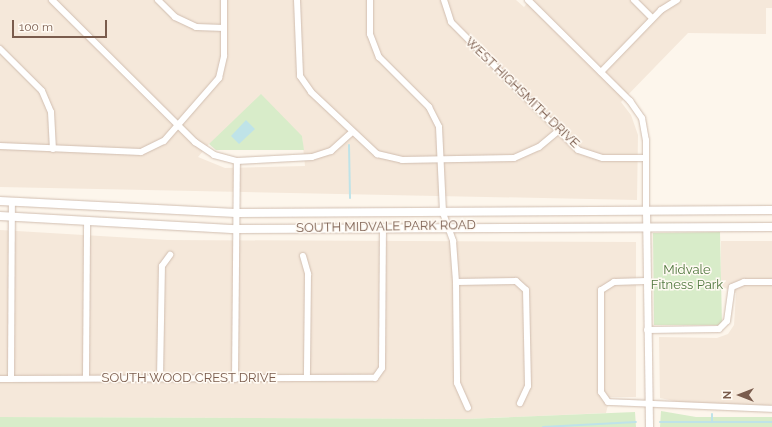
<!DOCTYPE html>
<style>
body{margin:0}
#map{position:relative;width:772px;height:427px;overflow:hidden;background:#fdf6ec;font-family:Raleway,sans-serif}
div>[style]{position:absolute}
.residential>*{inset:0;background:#f5e8da}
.green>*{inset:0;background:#d8ecc9}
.water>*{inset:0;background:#bfe3e8}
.stream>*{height:2px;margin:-1px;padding:0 1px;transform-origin:1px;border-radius:1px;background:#bfe3e8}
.roads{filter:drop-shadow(0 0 1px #d1beb0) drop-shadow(0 0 1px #d1beb0)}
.minor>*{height:6px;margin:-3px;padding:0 3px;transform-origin:3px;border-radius:3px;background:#fff}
.tertiary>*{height:7px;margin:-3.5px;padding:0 3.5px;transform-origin:3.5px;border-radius:3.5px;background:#fff}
.secondary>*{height:8px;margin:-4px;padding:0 4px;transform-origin:4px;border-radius:4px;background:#fff}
span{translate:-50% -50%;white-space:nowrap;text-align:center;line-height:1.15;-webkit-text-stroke:3px #fffaf3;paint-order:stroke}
.street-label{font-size:13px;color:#7a5c4d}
.park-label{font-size:13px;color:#537a41}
.north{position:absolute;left:720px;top:375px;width:40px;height:40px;-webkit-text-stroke:3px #fffaf3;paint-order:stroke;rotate:270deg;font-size:11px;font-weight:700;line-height:16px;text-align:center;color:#7a5c4d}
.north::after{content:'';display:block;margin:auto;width:14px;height:18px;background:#7a5c4d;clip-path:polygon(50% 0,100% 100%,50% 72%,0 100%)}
.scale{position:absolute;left:12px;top:20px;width:95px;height:18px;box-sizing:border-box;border:2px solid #7a5c4d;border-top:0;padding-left:5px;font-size:12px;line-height:14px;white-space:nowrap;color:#7a5c4d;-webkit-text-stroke:3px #fffaf3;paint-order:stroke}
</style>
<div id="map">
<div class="residential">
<i style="clip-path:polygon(evenodd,0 0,516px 0,524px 7px,530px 0,772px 0,772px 8px,766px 8px,766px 34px,688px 33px,621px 102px,631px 115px,638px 135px,637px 200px,0 187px,0 0,302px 136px,305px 166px,225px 168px,198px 157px,209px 144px,302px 136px)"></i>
<i style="clip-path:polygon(0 230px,167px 240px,636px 242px,636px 397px,610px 397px,606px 413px,466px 419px,0 417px)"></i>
<i style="clip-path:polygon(721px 241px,772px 241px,772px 405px,693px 405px,660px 398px,659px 337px,717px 338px,728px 334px,734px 325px,736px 293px,721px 286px)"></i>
</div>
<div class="green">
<i style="clip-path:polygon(261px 94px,302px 136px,304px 150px,216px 150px,209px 144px)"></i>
<i style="clip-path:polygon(720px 232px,722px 325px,654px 325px,653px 233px)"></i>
<i style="clip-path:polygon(661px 411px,696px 417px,772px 417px,772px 427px,660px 427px)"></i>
<i style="clip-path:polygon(635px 412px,636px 427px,0 427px,0 417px,466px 419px)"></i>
</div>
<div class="water">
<i style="clip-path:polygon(246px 120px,255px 129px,239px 144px,231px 136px)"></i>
</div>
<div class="stream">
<i style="left:349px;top:145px;width:53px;rotate:88.9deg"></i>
<i style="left:712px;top:414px;width:8px;rotate:90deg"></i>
<i style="left:660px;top:422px;width:112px"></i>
<i style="left:543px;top:427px;width:93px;rotate:-3.1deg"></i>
</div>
<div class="roads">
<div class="minor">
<i style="left:52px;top:0;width:202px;rotate:44.8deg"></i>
<i style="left:195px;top:142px;width:23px;rotate:34deg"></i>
<i style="left:214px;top:155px;width:24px;rotate:15deg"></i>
<i style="left:237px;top:161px;width:75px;rotate:-3.1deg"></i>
<i style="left:312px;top:157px;width:20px;rotate:-18deg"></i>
<i style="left:331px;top:151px;width:28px;rotate:-42deg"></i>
<i style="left:158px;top:0;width:24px;rotate:45deg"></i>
<i style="left:175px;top:17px;width:23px;rotate:25deg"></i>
<i style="left:196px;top:27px;width:28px;rotate:2deg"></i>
<i style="left:297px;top:0;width:76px;rotate:87.7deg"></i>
<i style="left:300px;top:76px;width:19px;rotate:55deg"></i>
<i style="left:311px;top:92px;width:91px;rotate:43.2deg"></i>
<i style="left:377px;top:154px;width:26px;rotate:13deg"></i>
<i style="left:402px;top:160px;width:112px;rotate:-1deg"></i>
<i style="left:514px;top:158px;width:27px;rotate:-24deg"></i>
<i style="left:539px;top:147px;width:25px;rotate:-40deg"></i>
<i style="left:370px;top:0;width:34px;rotate:90deg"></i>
<i style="left:370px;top:34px;width:25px;rotate:69deg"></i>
<i style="left:379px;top:57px;width:71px;rotate:45deg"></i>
<i style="left:429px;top:107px;width:22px;rotate:63deg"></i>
<i style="left:439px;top:127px;width:86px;rotate:87.3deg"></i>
<i style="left:443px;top:213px;width:30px;rotate:70deg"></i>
<i style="left:453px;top:241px;width:41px;rotate:85.8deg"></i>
<i style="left:456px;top:282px;width:101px;rotate:89.4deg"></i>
<i style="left:457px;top:383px;width:27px;rotate:66deg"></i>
<i style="left:444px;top:0;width:23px;rotate:72deg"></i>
<i style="left:451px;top:22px;width:180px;rotate:45.2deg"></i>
<i style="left:578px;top:150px;width:26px;rotate:18deg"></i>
<i style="left:603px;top:158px;width:43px"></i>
<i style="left:528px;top:0;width:144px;rotate:44.7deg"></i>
<i style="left:630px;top:101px;width:21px;rotate:55deg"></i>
<i style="left:642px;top:118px;width:22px;rotate:80deg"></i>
<i style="left:646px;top:140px;width:70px;rotate:90deg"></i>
<i style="left:634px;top:0;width:25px;rotate:45deg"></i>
<i style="left:0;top:49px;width:59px;rotate:45deg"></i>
<i style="left:42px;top:91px;width:23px;rotate:67deg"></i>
<i style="left:51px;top:112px;width:37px;rotate:87deg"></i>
<i style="left:601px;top:72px;width:86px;rotate:-45.9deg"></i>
<i style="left:661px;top:10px;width:19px;rotate:-32deg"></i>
<i style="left:0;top:146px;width:141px;rotate:2.4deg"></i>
<i style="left:141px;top:152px;width:25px;rotate:-26deg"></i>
<i style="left:164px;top:141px;width:84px;rotate:-48.9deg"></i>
<i style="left:219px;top:78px;width:23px;rotate:-77deg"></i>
<i style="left:224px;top:56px;width:56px;rotate:-90deg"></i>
<i style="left:303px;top:256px;width:19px;rotate:74deg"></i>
<i style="left:308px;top:274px;width:104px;rotate:90.6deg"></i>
<i style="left:646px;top:281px;width:32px;rotate:178deg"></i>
<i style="left:614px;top:282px;width:15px;rotate:148deg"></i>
<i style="left:601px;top:290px;width:102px;rotate:90deg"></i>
<i style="left:601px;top:392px;width:12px;rotate:55deg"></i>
<i style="left:608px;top:402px;width:164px;rotate:2.4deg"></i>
<i style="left:456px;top:282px;width:60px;rotate:-1deg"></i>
<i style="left:516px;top:281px;width:13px;rotate:42deg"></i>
<i style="left:526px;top:290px;width:96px;rotate:88.8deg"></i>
<i style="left:528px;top:386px;width:19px;rotate:115deg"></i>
<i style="left:647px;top:330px;width:72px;rotate:-0.8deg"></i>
<i style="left:719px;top:329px;width:11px;rotate:-45deg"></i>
<i style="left:727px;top:321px;width:34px;rotate:-82deg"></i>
<i style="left:732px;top:287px;width:13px;rotate:-23deg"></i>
<i style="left:744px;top:282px;width:28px"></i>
<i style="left:86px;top:377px;width:154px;rotate:-89.6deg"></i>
<i style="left:160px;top:378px;width:112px;rotate:-89deg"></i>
<i style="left:162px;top:266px;width:14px;rotate:-54deg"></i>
<i style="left:0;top:379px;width:375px;rotate:-0.2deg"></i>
<i style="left:375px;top:378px;width:12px;rotate:-55deg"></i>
<i style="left:382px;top:368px;width:141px;rotate:-89.6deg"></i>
<i style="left:11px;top:379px;width:177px;rotate:-89.7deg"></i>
<i style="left:235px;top:379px;width:218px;rotate:-89.5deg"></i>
</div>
<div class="tertiary">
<i style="left:646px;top:210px;width:217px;rotate:89.2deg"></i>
</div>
<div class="secondary">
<i style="left:0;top:201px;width:236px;rotate:2.9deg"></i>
<i style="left:236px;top:213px;width:536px;rotate:-0.32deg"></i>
<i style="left:0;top:216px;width:236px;rotate:3.2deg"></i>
<i style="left:236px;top:229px;width:536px;rotate:-0.21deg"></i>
</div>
</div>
<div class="street-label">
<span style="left:522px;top:93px;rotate:44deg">WEST HIGHSMITH DRIVE</span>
<span style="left:386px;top:227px;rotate:-1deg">SOUTH MIDVALE PARK ROAD</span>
<span style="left:189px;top:378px">SOUTH WOOD CREST DRIVE</span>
</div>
<div class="park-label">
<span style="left:687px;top:278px">Midvale<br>Fitness Park</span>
</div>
<div class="north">N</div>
<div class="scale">100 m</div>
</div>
